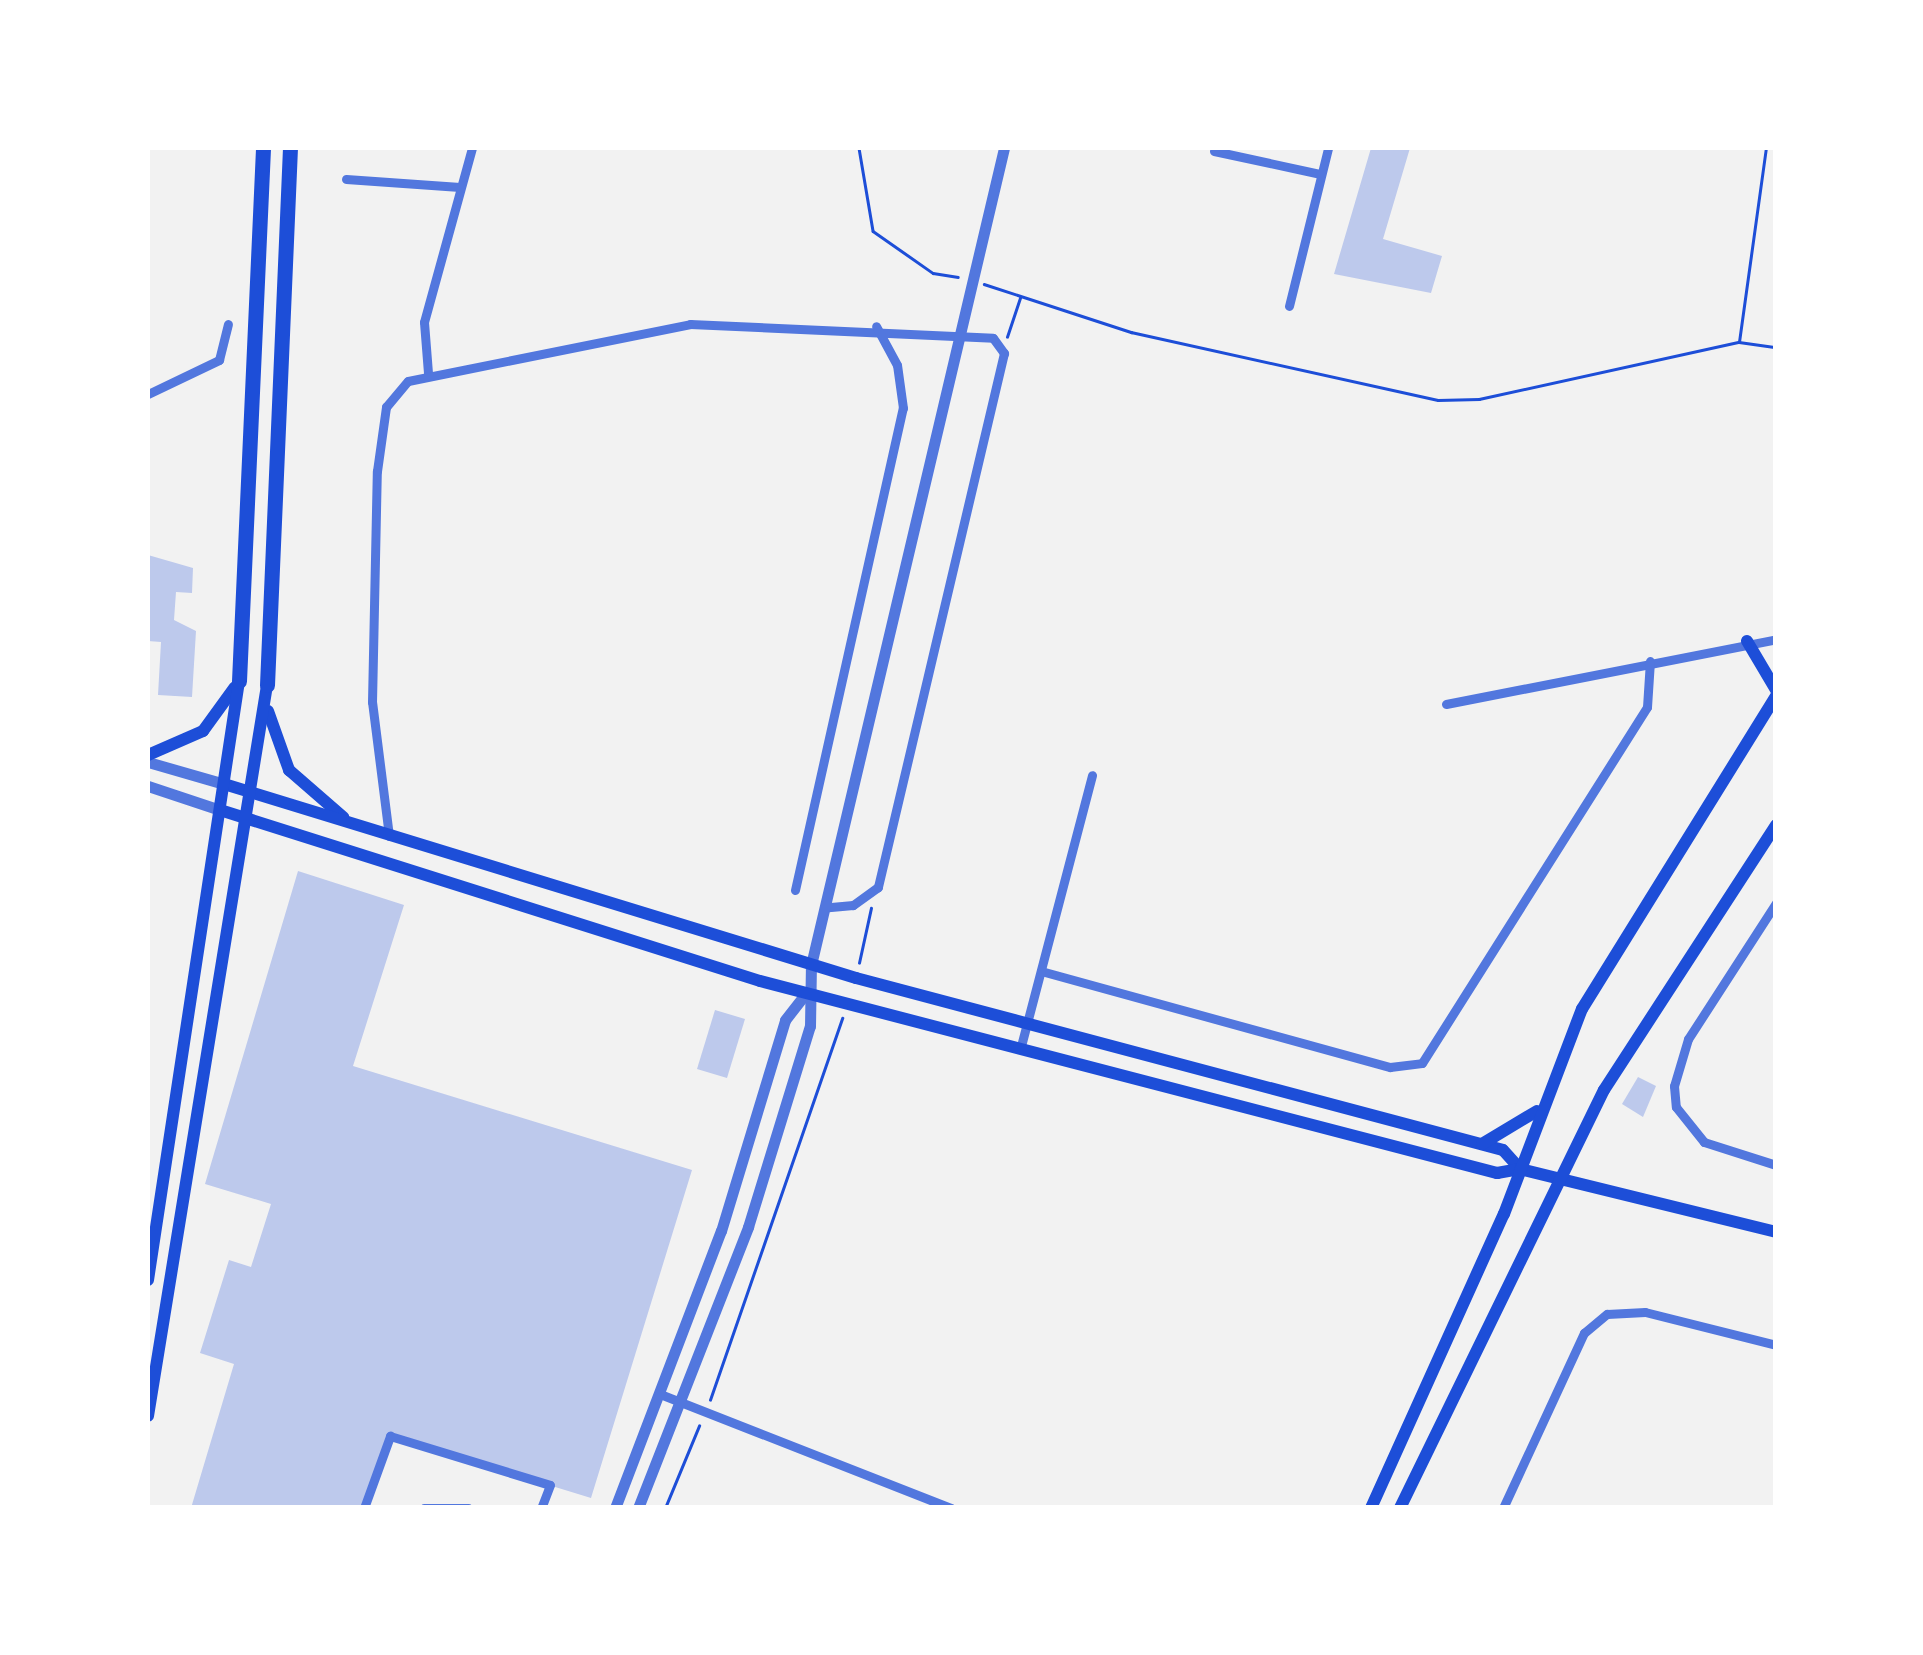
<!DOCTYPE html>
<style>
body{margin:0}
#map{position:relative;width:1923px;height:1655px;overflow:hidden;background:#f2f2f2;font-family:Inter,sans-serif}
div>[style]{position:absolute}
.building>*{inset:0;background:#bdc9ec}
.path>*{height:2.5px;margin:-1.25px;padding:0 1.25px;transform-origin:1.25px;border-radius:1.25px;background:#1d4ed8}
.minor>*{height:9px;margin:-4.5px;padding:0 4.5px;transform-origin:4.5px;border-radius:4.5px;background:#5277de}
.tertiary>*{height:11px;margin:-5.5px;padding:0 5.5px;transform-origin:5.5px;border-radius:5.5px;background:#5277de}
.secondary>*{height:12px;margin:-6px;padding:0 6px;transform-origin:6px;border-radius:6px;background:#1d4ed8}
.motorway>*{height:15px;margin:-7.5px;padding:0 7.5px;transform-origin:7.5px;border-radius:7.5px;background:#1d4ed8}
span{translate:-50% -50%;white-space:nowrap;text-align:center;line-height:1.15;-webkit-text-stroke:8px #fff;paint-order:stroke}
.frame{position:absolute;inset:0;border:150px solid #fff;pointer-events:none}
</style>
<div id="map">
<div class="building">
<i style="clip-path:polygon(1371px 148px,1410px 148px,1383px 239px,1442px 256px,1431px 293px,1334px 274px)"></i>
<i style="clip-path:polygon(148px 555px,193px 568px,192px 593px,176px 592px,174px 620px,196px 631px,192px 697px,158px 695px,161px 642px,148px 641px)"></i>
<i style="clip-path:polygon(298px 871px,404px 905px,353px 1066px,692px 1170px,591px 1498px,390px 1436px,364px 1508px,191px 1508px,234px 1364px,200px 1353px,229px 1260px,251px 1267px,271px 1204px,205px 1184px)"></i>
<i style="clip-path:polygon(715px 1010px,745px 1019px,727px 1078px,697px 1069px)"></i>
<i style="clip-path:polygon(1638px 1077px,1656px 1086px,1643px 1117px,1622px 1104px)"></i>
</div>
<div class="path">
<i style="left:859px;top:148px;width:84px;rotate:80.4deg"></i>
<i style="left:873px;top:231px;width:73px;rotate:35deg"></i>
<i style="left:933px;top:273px;width:25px;rotate:9deg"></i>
<i style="left:984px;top:284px;width:155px;rotate:18.1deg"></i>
<i style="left:1131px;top:332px;width:314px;rotate:12.5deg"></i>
<i style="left:1438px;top:400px;width:41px;rotate:-1.4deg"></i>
<i style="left:1479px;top:399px;width:266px;rotate:-12.4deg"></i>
<i style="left:1739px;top:342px;width:37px;rotate:8deg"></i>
<i style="left:1007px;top:337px;width:41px;rotate:-71.6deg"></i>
<i style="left:1739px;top:342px;width:196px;rotate:-82.1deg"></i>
<i style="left:859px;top:963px;width:56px;rotate:-77.7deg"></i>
<i style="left:710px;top:1400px;width:404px;rotate:-70.9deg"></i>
<i style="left:665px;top:1508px;width:89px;rotate:-67.5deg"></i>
</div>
<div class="minor">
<i style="left:1214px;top:151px;width:108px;rotate:12.2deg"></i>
<i style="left:346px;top:179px;width:114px;rotate:4deg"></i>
<i style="left:1289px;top:306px;width:163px;rotate:-76.1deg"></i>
<i style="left:428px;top:373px;width:51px;rotate:-94.5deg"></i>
<i style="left:424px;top:322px;width:180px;rotate:-74.6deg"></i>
<i style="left:148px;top:394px;width:79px;rotate:-25.6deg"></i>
<i style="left:219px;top:360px;width:37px;rotate:-76deg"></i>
<i style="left:1446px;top:704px;width:336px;rotate:-11.1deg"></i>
<i style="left:389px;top:836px;width:135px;rotate:-97.2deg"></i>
<i style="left:372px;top:702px;width:231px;rotate:-88.8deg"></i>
<i style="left:377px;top:471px;width:65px;rotate:-82deg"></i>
<i style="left:386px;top:407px;width:34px;rotate:-50deg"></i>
<i style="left:408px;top:381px;width:288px;rotate:-11.4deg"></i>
<i style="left:690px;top:324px;width:303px;rotate:2.6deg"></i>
<i style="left:993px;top:338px;width:19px;rotate:54deg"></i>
<i style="left:1004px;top:353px;width:549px;rotate:103.28deg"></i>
<i style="left:878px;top:887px;width:31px;rotate:144deg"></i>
<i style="left:853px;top:905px;width:25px;rotate:175deg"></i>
<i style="left:795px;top:890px;width:494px;rotate:-77.4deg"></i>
<i style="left:903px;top:408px;width:43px;rotate:-97.9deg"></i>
<i style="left:897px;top:365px;width:44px;rotate:-118.3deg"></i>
<i style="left:1776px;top:903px;width:162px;rotate:122.9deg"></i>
<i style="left:1688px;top:1039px;width:49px;rotate:106.6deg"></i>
<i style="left:1674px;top:1086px;width:21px;rotate:85deg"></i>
<i style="left:1676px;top:1107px;width:45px;rotate:51.3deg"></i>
<i style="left:1704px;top:1142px;width:76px;rotate:17.7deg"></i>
<i style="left:1041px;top:971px;width:362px;rotate:15.4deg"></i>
<i style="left:1390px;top:1067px;width:32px;rotate:-7deg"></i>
<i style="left:1422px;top:1063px;width:421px;rotate:-57.7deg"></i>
<i style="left:1647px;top:707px;width:46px;rotate:-86.3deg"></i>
<i style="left:1021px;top:1046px;width:280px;rotate:-75.3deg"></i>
<i style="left:660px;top:1394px;width:313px;rotate:21.4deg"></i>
<i style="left:364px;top:1508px;width:77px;rotate:-70.1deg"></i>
<i style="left:390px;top:1436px;width:167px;rotate:17deg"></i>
<i style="left:550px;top:1485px;width:25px;rotate:111deg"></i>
<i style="left:424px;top:1508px;width:44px"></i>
<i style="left:1503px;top:1508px;width:193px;rotate:-65.2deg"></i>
<i style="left:1584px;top:1333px;width:30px;rotate:-40deg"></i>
<i style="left:1607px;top:1314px;width:38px;rotate:-3deg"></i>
<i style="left:1645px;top:1312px;width:135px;rotate:14.1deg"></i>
</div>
<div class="tertiary">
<i style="left:148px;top:762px;width:79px;rotate:16.1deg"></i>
<i style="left:148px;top:786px;width:76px;rotate:18.4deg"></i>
<i style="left:615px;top:1508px;width:297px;rotate:-69.1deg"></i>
<i style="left:721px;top:1231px;width:220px;rotate:-73.1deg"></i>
<i style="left:785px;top:1020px;width:34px;rotate:-52deg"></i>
<i style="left:638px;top:1508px;width:302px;rotate:-68.6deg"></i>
<i style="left:748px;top:1227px;width:210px;rotate:-72.9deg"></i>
<i style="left:810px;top:1026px;width:61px;rotate:-89.1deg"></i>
<i style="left:811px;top:965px;width:839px;rotate:-76.71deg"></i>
</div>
<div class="secondary">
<i style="left:1747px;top:641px;width:57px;rotate:59.4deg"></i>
<i style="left:268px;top:711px;width:63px;rotate:70.4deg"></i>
<i style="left:289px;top:770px;width:72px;rotate:41deg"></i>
<i style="left:148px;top:755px;width:60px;rotate:-23.6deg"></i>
<i style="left:203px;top:731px;width:54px;rotate:-54deg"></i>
<i style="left:224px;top:784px;width:661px;rotate:17.06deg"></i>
<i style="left:856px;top:978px;width:669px;rotate:14.89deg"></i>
<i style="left:1503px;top:1150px;width:25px;rotate:48deg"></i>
<i style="left:220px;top:810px;width:566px;rotate:17.57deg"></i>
<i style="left:760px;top:981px;width:762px;rotate:14.6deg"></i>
<i style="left:1497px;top:1173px;width:23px;rotate:-10deg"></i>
<i style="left:1520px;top:1169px;width:264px;rotate:13.8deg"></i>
<i style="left:1482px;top:1144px;width:64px;rotate:-31deg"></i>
<i style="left:148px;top:1280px;width:606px;rotate:-81.36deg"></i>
<i style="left:148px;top:1416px;width:741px;rotate:-80.75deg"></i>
<i style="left:1371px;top:1508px;width:323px;rotate:-65.7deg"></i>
<i style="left:1504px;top:1214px;width:219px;rotate:-69.2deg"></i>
<i style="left:1582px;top:1009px;width:368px;rotate:-58.2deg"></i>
<i style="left:1400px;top:1508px;width:465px;rotate:-64deg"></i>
<i style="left:1604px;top:1090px;width:316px;rotate:-57deg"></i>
</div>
<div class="motorway">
<i style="left:239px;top:681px;width:534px;rotate:-87.42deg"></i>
<i style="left:267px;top:685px;width:537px;rotate:-87.55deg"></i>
</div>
<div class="frame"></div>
</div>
